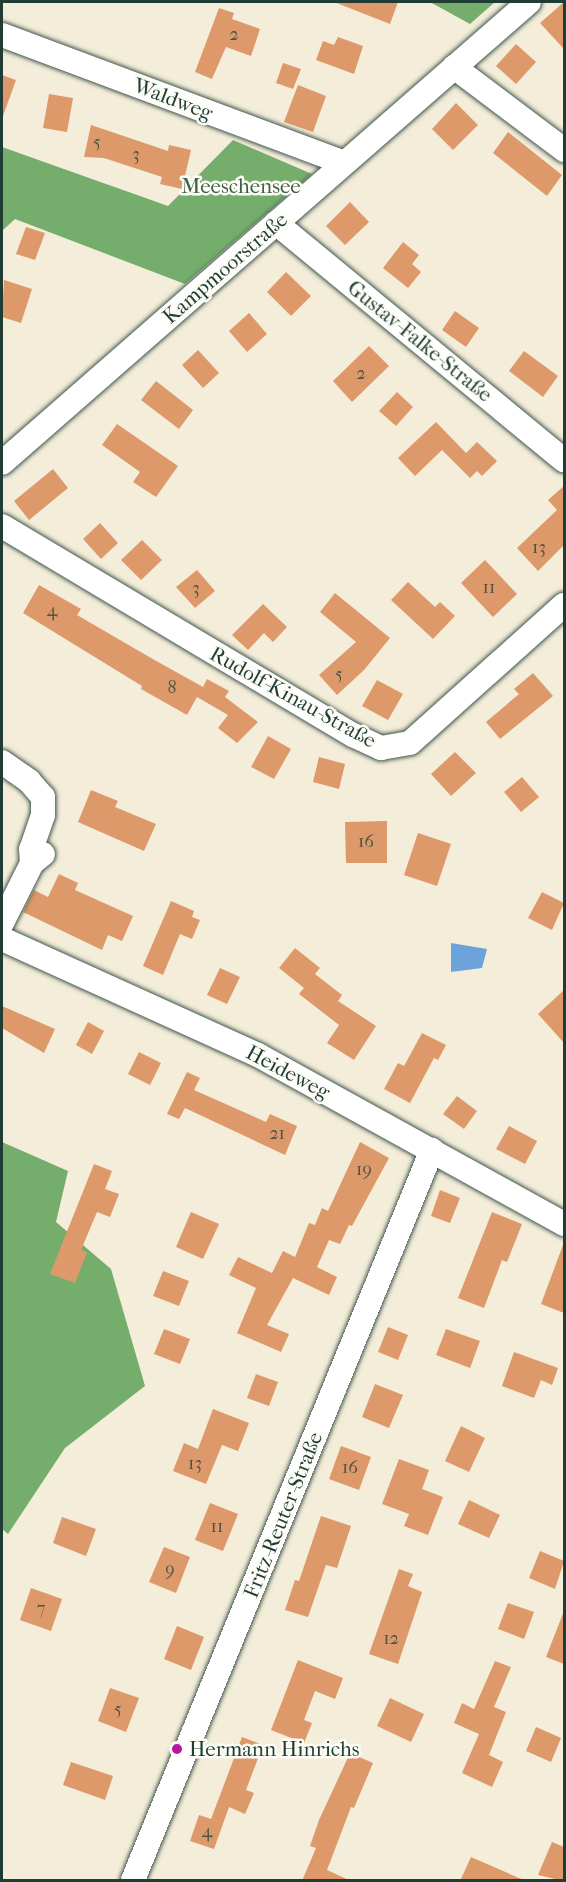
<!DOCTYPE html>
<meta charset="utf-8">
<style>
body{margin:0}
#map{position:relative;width:566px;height:1882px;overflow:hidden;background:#f4edd9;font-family:"IM FELL French Canon",serif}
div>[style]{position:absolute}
.forest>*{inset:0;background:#75ae6c}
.water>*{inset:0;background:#6ca3da}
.building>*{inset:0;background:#dd996a}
.roads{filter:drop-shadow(0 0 2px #3f574d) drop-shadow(0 0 2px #3f574d)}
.minor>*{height:24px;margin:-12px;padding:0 12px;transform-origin:12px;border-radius:12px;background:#fff}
.dots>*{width:16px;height:16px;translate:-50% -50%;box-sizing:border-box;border:3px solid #fdfcf7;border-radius:50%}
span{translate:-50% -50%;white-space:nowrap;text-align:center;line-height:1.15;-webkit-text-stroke:5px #fdfcf7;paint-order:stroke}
.number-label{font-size:18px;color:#4e5442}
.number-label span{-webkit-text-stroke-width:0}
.street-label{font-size:21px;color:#1f3d34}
.park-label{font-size:21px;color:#3c6046}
.poi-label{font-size:21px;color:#1f3d34}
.left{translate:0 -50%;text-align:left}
.frame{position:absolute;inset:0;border:3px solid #1f3d34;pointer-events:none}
</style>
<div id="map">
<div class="forest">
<i style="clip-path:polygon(430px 2px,495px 2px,470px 24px)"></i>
<i style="clip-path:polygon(233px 140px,312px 174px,185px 284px,15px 219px,2px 231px,2px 147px,168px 206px)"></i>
<i style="clip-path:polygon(2px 1142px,68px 1171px,56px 1222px,111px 1269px,145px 1386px,65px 1448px,8px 1534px,2px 1529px)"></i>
</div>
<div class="water">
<i style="clip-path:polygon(451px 943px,487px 949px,482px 968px,451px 972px)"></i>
</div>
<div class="building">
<i style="clip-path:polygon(334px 2px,398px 2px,390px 24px)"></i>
<i style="clip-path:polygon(564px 2px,564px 49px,540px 23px)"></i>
<i style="clip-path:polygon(219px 8px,234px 13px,232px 19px,260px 29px,251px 56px,226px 47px,212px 79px,195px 72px)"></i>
<i style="clip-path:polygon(338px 37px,363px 46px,354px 74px,316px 60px,323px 41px,334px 45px)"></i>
<i style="clip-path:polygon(516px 44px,536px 62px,516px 84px,496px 66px)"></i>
<i style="clip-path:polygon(283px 63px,301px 69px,293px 89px,276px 83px)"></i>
<i style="clip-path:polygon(2px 75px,16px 80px,3px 116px,2px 115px)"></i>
<i style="clip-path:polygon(298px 85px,326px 96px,313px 132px,284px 122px)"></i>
<i style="clip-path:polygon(49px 94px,73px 98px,67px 132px,43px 128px)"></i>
<i style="clip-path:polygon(456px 103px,478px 125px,453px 150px,432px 129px)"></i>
<i style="clip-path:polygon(91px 125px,168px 151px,169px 145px,191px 150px,182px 189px,160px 184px,162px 177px,104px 158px,84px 157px)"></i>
<i style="clip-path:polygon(508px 132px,562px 175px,547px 196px,493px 153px)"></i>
<i style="clip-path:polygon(350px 202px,369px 222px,345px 245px,326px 226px)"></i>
<i style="clip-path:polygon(26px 227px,45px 233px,35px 260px,16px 254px)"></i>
<i style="clip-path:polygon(403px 242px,419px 255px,412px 264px,421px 272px,408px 288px,383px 268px)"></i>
<i style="clip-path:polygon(286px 272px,311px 296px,291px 316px,267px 292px)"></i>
<i style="clip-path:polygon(4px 280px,32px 289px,21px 323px,2px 317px)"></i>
<i style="clip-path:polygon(455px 311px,479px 328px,466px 347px,442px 330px)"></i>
<i style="clip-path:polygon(249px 313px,267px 334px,247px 352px,229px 331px)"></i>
<i style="clip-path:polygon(369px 346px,389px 366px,352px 402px,333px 381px)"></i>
<i style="clip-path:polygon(198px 350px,219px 373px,203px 388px,182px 365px)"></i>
<i style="clip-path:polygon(524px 351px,558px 376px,543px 397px,509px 371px)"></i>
<i style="clip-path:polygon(156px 381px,193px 410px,179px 429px,141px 400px)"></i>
<i style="clip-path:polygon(397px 392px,413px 407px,396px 426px,379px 411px)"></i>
<i style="clip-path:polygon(436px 422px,466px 453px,477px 442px,497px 461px,482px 476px,477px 471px,470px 478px,442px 450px,415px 476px,398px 458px)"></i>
<i style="clip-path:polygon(117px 424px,178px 466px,156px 497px,133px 482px,140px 472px,102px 445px)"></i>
<i style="clip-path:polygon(53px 469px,68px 488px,29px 520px,14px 501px)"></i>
<i style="clip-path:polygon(564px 486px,564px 545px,538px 571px,517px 548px,557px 510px,548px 500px)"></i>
<i style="clip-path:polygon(100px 523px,118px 543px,101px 559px,83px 539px)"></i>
<i style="clip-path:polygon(142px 540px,162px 560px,141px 580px,121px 560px)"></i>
<i style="clip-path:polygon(485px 560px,517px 594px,493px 617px,461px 583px)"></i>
<i style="clip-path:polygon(197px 570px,215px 591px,195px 608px,176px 587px)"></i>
<i style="clip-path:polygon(408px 582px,435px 607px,440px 602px,455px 616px,433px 639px,391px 600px)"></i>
<i style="clip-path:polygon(39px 585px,81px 609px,77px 615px,151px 658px,203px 687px,207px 679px,229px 691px,225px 697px,258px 722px,237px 743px,218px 728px,228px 715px,197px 697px,187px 715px,141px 689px,142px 686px,23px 613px)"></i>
<i style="clip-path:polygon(335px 593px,390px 638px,364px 670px,337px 695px,319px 675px,356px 642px,320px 612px)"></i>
<i style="clip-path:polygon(263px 604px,287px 627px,273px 642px,264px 633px,248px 650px,232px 635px)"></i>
<i style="clip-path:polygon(533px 673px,553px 696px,500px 739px,486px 722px,519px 694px,514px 689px)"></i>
<i style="clip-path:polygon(377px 680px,403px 694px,388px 720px,362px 706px)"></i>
<i style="clip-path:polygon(268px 736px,291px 749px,274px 779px,251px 767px)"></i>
<i style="clip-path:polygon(455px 752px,476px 773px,451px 796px,431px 774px)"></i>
<i style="clip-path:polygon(319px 757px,345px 764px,339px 789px,313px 782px)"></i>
<i style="clip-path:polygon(522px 777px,539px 797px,521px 812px,504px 792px)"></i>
<i style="clip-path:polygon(91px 790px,118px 801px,115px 807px,156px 824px,144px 851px,78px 822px)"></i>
<i style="clip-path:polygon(387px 821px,387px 863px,346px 863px,345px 822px)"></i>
<i style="clip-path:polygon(418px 833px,451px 844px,437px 886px,404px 875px)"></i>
<i style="clip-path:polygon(59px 874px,78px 883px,75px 890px,133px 916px,122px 941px,108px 935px,102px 950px,23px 912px,34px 890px,48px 897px)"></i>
<i style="clip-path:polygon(542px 892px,564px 903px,552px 930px,528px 918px)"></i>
<i style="clip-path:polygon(171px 901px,194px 911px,192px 917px,200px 920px,192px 939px,180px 934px,163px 975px,143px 966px)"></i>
<i style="clip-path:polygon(295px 948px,320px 968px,315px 974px,342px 995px,338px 1001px,376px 1026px,354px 1060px,327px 1043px,339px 1025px,299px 994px,304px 988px,279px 968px)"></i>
<i style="clip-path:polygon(220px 968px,240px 977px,227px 1004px,207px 995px)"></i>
<i style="clip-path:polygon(564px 990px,564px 1043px,538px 1014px)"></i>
<i style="clip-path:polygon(2px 1006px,55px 1029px,44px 1053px,2px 1028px)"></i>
<i style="clip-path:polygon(88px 1022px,104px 1031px,92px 1054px,76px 1045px)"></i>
<i style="clip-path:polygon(422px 1033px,446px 1045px,438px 1060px,434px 1058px,410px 1103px,384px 1089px,398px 1063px,404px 1066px)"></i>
<i style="clip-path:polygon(139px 1052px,161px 1063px,150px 1085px,128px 1074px)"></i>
<i style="clip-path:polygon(187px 1072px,200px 1078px,194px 1090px,266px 1122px,270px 1114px,297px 1126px,285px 1155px,185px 1108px,179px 1119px,167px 1114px)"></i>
<i style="clip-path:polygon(457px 1096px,477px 1111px,464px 1129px,443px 1114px)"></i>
<i style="clip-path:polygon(509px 1126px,537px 1141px,525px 1164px,496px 1149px)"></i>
<i style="clip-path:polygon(360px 1142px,389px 1158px,352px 1226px,349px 1225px,340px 1244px,329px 1240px,317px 1267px,337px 1277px,329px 1295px,293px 1278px,267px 1325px,289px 1334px,281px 1352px,237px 1333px,256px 1288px,229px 1275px,238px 1257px,272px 1273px,283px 1251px,295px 1257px,309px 1223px,315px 1225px,322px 1208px,328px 1211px)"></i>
<i style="clip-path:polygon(94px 1164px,112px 1171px,105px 1189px,119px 1194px,110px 1217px,97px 1212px,81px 1250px,87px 1252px,75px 1283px,50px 1274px)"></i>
<i style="clip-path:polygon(440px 1190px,460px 1198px,450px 1223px,431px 1216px)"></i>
<i style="clip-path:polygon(191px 1212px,219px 1224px,203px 1259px,176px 1247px)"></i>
<i style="clip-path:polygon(492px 1212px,522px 1224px,507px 1262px,502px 1260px,484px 1308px,458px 1298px)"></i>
<i style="clip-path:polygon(563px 1245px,564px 1246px,564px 1313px,541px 1304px)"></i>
<i style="clip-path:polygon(163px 1271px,189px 1281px,179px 1306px,153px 1296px)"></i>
<i style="clip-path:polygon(388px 1327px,408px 1335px,398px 1360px,378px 1352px)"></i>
<i style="clip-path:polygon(164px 1329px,190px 1339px,180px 1364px,154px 1354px)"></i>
<i style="clip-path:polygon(446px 1329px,480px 1341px,470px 1368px,436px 1355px)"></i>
<i style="clip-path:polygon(514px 1352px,558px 1368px,552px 1385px,541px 1380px,534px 1398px,502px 1386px)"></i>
<i style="clip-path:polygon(256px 1374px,278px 1382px,269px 1406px,247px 1398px)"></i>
<i style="clip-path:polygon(375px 1384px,403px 1395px,389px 1428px,362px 1417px)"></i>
<i style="clip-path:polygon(213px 1409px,249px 1423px,238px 1451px,222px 1445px,206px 1484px,173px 1471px,184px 1443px,198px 1449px)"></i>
<i style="clip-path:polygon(461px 1426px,485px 1438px,469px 1472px,445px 1461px)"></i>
<i style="clip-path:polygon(341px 1446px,371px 1457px,359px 1490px,329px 1479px)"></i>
<i style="clip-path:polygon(399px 1459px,429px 1470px,422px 1489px,443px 1497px,428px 1535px,404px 1526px,409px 1514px,382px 1504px)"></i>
<i style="clip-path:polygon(469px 1500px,500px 1515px,489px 1538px,458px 1524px)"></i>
<i style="clip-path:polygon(210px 1503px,238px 1514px,223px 1551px,195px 1540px)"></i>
<i style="clip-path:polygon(321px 1516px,351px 1526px,337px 1568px,326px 1565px,308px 1617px,285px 1610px,295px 1580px,299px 1581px)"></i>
<i style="clip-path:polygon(62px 1517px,96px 1529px,86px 1556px,53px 1543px)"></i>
<i style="clip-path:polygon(164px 1547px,190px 1557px,176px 1593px,149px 1582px)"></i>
<i style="clip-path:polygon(540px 1551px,564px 1561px,555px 1589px,529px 1578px)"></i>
<i style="clip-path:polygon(399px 1569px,413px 1574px,408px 1586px,422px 1592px,398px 1664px,369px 1654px)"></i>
<i style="clip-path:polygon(31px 1588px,62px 1599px,51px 1631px,20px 1620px)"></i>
<i style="clip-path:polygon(508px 1603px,534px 1612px,524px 1639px,498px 1629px)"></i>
<i style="clip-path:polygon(564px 1611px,564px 1664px,546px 1657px)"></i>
<i style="clip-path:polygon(177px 1626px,204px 1637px,191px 1670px,164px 1659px)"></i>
<i style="clip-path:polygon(298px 1660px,343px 1678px,335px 1699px,315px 1691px,304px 1720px,312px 1723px,304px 1743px,271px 1730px)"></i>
<i style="clip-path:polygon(495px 1661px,511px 1667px,494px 1707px,506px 1712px,489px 1755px,503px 1762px,492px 1787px,462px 1773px,479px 1734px,454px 1723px,462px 1703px,474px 1709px)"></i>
<i style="clip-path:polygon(110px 1688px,139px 1698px,126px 1732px,98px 1721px)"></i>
<i style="clip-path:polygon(390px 1698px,424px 1714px,411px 1742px,377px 1726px)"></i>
<i style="clip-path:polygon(536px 1727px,561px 1738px,551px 1762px,526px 1751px)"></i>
<i style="clip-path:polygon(242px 1737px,263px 1745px,246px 1790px,254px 1793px,245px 1814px,229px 1807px,214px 1849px,190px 1841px,199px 1815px,211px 1819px)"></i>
<i style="clip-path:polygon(350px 1753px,373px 1763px,354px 1808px,351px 1807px,327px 1870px,351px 1881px,302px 1881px,316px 1848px,310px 1846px,319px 1820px)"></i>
<i style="clip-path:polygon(71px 1762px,113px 1776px,105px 1800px,63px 1785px)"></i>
<i style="clip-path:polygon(552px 1842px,564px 1847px,564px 1881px,538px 1875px)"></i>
<i style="clip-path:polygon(471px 1857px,526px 1881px,460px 1881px)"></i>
</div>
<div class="roads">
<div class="minor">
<i style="left:2px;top:35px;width:365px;rotate:20.5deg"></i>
<i style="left:454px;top:67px;width:138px;rotate:37deg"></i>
<i style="left:276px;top:223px;width:373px;rotate:39.5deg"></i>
<i style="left:2px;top:463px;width:700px;rotate:-41.18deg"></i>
<i style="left:2px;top:526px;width:409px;rotate:30.8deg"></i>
<i style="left:353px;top:735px;width:31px;rotate:25deg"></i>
<i style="left:381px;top:748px;width:29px;rotate:-10deg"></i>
<i style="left:410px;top:743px;width:207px;rotate:-41.9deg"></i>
<i style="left:2px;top:762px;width:33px;rotate:35deg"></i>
<i style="left:29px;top:781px;width:21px;rotate:49deg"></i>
<i style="left:43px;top:797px;width:18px;rotate:90deg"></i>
<i style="left:43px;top:815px;width:36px;rotate:109deg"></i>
<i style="left:31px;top:849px;width:14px;rotate:86deg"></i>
<i style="left:2px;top:923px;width:67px;rotate:-63.4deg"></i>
<i style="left:32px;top:863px;width:14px;rotate:-39deg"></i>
<i style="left:2px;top:939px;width:281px;rotate:24.4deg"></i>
<i style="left:258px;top:1055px;width:350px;rotate:28.9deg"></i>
<i style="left:133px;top:1880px;width:789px;rotate:-67.73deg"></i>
</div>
</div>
<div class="dots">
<i style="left:177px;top:1749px;background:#b5179e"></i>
</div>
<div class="number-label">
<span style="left:234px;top:35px">2</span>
<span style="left:97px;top:143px">5</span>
<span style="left:136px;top:155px">3</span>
<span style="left:361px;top:374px">2</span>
<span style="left:539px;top:548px">13</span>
<span style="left:489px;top:588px">11</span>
<span style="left:196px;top:589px">3</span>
<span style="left:52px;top:611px">4</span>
<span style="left:339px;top:675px">5</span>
<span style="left:172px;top:688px">8</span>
<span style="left:366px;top:842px">16</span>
<span style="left:277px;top:1134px">21</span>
<span style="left:364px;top:1170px">19</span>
<span style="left:195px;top:1464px">13</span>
<span style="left:350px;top:1468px">16</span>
<span style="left:217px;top:1527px">11</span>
<span style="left:170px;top:1570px">9</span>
<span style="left:41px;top:1609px">7</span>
<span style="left:391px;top:1639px">12</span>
<span style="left:118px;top:1710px">5</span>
<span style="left:207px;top:1832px">4</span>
</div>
<div class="street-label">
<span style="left:173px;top:99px;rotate:21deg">Waldweg</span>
<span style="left:225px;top:268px;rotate:-41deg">Kampmoorstraße</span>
<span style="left:420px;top:341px;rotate:39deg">Gustav-Falke-Straße</span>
<span style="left:293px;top:697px;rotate:29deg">Rudolf-Kinau-Straße</span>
<span style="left:288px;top:1072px;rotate:28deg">Heideweg</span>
<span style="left:283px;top:1515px;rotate:-68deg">Fritz-Reuter-Straße</span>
</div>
<div class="park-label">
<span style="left:241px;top:186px">Meeschensee</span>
</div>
<div class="poi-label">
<span class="left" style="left:189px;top:1749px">Hermann Hinrichs</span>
</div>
<div class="frame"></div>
</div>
